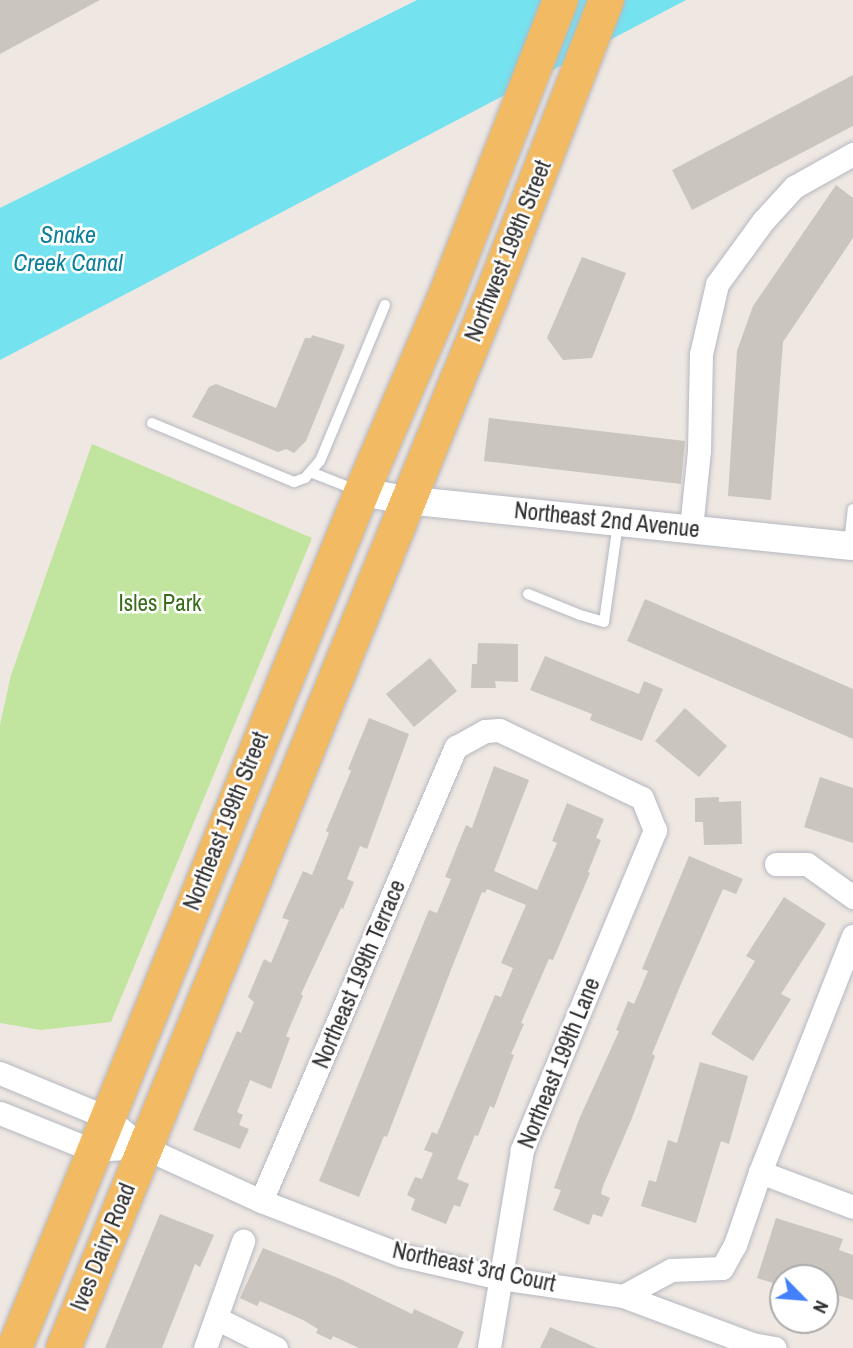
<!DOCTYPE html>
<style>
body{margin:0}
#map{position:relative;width:853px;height:1348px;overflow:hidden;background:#efe7e1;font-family:"Archivo Narrow",sans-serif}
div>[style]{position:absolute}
.green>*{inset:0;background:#c1e59e}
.water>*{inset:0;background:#75e2f0}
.building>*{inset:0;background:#cbc5bf}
.roads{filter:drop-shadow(0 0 2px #b4b8c1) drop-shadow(0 0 2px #b4b8c1)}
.service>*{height:10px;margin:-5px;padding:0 5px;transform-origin:5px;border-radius:5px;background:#fff}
.minor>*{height:23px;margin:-11.5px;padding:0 11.5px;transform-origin:11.5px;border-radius:11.5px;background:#fff}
.tertiary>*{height:28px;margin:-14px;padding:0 14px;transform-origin:14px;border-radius:14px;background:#fff}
.primary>*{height:35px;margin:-17.5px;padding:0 17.5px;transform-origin:17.5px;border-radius:17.5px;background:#f2bb63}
span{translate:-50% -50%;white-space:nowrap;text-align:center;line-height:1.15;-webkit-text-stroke:5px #fff;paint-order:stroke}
.street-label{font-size:23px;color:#2e2e2e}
.park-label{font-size:23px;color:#396d1b}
.water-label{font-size:24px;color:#0d809b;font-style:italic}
.north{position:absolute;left:769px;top:1264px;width:70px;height:70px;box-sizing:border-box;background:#fff;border:2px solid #ababab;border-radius:50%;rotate:115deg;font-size:19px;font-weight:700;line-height:28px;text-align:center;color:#2e2e2e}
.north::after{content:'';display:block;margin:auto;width:24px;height:32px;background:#4281fb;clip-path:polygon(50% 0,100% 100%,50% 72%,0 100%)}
</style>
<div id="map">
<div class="green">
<i style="clip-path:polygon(92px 444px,312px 538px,111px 1022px,41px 1030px,0 1023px,0 725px,11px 675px)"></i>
</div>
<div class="water">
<i style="clip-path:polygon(417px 0,686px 0,0 360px,0 208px)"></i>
</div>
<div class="building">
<i style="clip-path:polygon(0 0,100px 0,0 54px)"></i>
<i style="clip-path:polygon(853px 75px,853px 126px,692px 210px,672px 170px)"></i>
<i style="clip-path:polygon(836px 185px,853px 198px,853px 238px,783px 342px,771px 500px,728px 496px,737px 351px,753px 306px)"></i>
<i style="clip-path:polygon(582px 257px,626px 273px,592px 358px,563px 360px,547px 338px)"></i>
<i style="clip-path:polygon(312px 335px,345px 345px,306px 441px,294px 453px,286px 449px,278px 452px,192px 417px,209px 387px,216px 384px,276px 408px,305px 338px,311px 338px)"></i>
<i style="clip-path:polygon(489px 418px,685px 441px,681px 484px,484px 461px)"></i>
<i style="clip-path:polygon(645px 599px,853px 689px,853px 739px,627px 641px)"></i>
<i style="clip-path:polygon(478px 643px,518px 644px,518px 682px,495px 681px,496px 688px,471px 688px,472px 664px,477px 664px)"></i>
<i style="clip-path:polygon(545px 656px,639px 694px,644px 681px,663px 689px,642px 741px,590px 720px,592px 714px,530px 690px)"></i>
<i style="clip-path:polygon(430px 658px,457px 691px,414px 727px,386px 694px)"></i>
<i style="clip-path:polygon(685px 708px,727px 746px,699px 777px,655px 741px)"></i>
<i style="clip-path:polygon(369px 718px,409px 734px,367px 849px,360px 846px,347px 879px,354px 882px,343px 909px,341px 908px,301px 994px,303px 996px,286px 1036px,290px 1038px,271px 1089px,250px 1080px,237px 1112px,243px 1115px,239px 1125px,249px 1129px,240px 1149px,193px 1130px,237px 1031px,241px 1033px,254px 1002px,248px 997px,264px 959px,271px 963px,289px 920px,282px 918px,303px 871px,312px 875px,329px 833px,326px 831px,351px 771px,348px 769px)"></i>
<i style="clip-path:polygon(494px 766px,529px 780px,494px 871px,537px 890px,557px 843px,552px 841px,567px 803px,604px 819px,596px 838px,601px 840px,588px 872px,590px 873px,553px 960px,549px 959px,521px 1023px,524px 1024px,511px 1054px,514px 1055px,494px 1108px,490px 1106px,478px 1136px,475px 1135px,457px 1179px,469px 1184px,460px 1207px,454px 1205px,446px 1224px,411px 1210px,415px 1199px,407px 1195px,415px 1177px,422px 1179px,433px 1153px,424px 1150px,432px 1132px,437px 1134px,495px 995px,501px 997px,513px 968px,501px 963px,526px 905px,487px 889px,485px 893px,482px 892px,454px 962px,387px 1137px,384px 1136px,359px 1197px,319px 1181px,429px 910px,437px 913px,451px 879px,445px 877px,466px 825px,472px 828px)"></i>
<i style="clip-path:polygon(820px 777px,853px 788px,853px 843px,804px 827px)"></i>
<i style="clip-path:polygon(719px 797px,719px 802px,741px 801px,742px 844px,704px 845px,703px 822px,695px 822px,695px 798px)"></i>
<i style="clip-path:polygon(689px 856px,743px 879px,736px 894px,723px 889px,681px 984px,652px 1054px,655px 1056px,632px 1118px,603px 1186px,601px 1194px,610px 1198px,602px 1217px,593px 1214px,589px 1225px,553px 1210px,561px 1190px,554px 1188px,580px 1117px,619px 1031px,616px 1030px,628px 1001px,634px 1004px,648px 971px,642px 969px)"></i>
<i style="clip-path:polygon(784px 897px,826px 924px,781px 994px,791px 999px,753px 1061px,711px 1034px,755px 961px,746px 956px)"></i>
<i style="clip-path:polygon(700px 1062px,748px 1076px,729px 1144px,721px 1141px,696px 1223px,641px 1206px,649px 1180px,656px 1182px,668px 1140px,677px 1143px)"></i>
<i style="clip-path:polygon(160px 1214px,214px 1235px,200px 1267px,195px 1264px,162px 1348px,105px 1348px)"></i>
<i style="clip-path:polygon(776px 1218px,843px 1239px,839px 1250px,853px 1255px,853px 1300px,825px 1291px,825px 1278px,783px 1278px,783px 1286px,757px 1278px)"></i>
<i style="clip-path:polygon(263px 1248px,338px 1278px,412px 1314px,414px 1309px,464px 1332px,457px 1348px,359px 1348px,333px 1336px,331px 1340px,316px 1333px,318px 1329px,303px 1320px,260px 1301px,257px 1306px,240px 1298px)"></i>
<i style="clip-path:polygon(550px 1327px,597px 1348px,540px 1348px)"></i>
</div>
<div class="roads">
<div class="service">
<i style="left:152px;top:423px;width:154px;rotate:22.6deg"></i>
<i style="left:294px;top:482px;width:12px;rotate:-20deg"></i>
<i style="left:305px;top:478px;width:23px;rotate:-49deg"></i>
<i style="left:320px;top:461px;width:169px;rotate:-67.4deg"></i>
<i style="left:313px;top:473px;width:46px;rotate:21.6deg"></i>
<i style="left:849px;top:545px;width:36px;rotate:-84deg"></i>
<i style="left:528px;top:594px;width:56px;rotate:22deg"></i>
<i style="left:580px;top:615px;width:25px;rotate:16deg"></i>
<i style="left:604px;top:622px;width:99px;rotate:-81.9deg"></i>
</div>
<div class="minor">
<i style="left:691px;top:528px;width:78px;rotate:-84.1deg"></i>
<i style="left:699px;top:450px;width:96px;rotate:-88.8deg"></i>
<i style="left:701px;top:354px;width:72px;rotate:-77.1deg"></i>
<i style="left:717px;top:284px;width:78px;rotate:-53.9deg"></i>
<i style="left:763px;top:221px;width:46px;rotate:-47.6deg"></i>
<i style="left:794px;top:187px;width:68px;rotate:-29.2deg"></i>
<i style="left:776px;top:864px;width:31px"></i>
<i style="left:807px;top:864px;width:57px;rotate:35.7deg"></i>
<i style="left:0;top:1073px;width:115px;rotate:22.5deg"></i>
<i style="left:106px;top:1117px;width:48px;rotate:39deg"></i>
<i style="left:143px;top:1147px;width:130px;rotate:24.6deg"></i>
<i style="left:261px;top:1201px;width:150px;rotate:21.1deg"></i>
<i style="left:401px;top:1255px;width:103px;rotate:13deg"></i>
<i style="left:501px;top:1278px;width:123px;rotate:8.4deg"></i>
<i style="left:623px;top:1296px;width:138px;rotate:20.4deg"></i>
<i style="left:752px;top:1344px;width:23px;rotate:10deg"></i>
<i style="left:0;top:1113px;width:99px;rotate:21.9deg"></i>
<i style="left:92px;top:1150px;width:51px;rotate:-3.4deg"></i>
<i style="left:760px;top:1172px;width:99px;rotate:20.6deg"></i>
<i style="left:261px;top:1201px;width:494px;rotate:-66.8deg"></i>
<i style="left:456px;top:747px;width:33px;rotate:-29deg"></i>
<i style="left:485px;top:731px;width:14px;rotate:-4deg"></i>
<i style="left:499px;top:730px;width:158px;rotate:25.4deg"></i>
<i style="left:642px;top:798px;width:35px;rotate:68deg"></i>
<i style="left:655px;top:830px;width:347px;rotate:112.6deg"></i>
<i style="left:522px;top:1150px;width:201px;rotate:99.5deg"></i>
<i style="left:623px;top:1296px;width:55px;rotate:-28.4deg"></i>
<i style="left:671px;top:1270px;width:51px;rotate:-2.2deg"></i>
<i style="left:722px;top:1268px;width:26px;rotate:-61deg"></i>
<i style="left:735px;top:1245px;width:77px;rotate:-71.1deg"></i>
<i style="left:760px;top:1172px;width:254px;rotate:-68.5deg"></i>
<i style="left:216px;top:1318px;width:67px;rotate:26.6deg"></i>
<i style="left:205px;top:1348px;width:114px;rotate:-70.4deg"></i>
</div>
<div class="tertiary">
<i style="left:361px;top:492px;width:46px;rotate:10.1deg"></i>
<i style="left:406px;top:500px;width:449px;rotate:5.9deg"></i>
</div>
<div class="primary">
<i style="left:14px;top:1348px;width:924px;rotate:-67.93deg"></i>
<i style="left:361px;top:492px;width:208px;rotate:-66.8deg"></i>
<i style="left:443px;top:301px;width:323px;rotate:-68.8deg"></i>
<i style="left:63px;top:1348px;width:1130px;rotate:-67.86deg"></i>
<i style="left:489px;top:301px;width:323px;rotate:-68.8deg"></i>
</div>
</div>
<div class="street-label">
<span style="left:508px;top:251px;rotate:-68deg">Northwest 199th Street</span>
<span style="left:607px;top:520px;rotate:6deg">Northeast 2nd Avenue</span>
<span style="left:226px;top:821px;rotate:-68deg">Northeast 199th Street</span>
<span style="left:359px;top:974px;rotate:-67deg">Northeast 199th Terrace</span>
<span style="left:559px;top:1063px;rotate:-68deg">Northeast 199th Lane</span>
<span style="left:103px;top:1247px;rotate:-68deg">Ives Dairy Road</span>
<span style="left:474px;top:1267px;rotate:12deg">Northeast 3rd Court</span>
</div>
<div class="park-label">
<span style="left:160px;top:603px">Isles Park</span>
</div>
<div class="water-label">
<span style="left:68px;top:249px">Snake<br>Creek Canal</span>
</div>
<div class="north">N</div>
</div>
